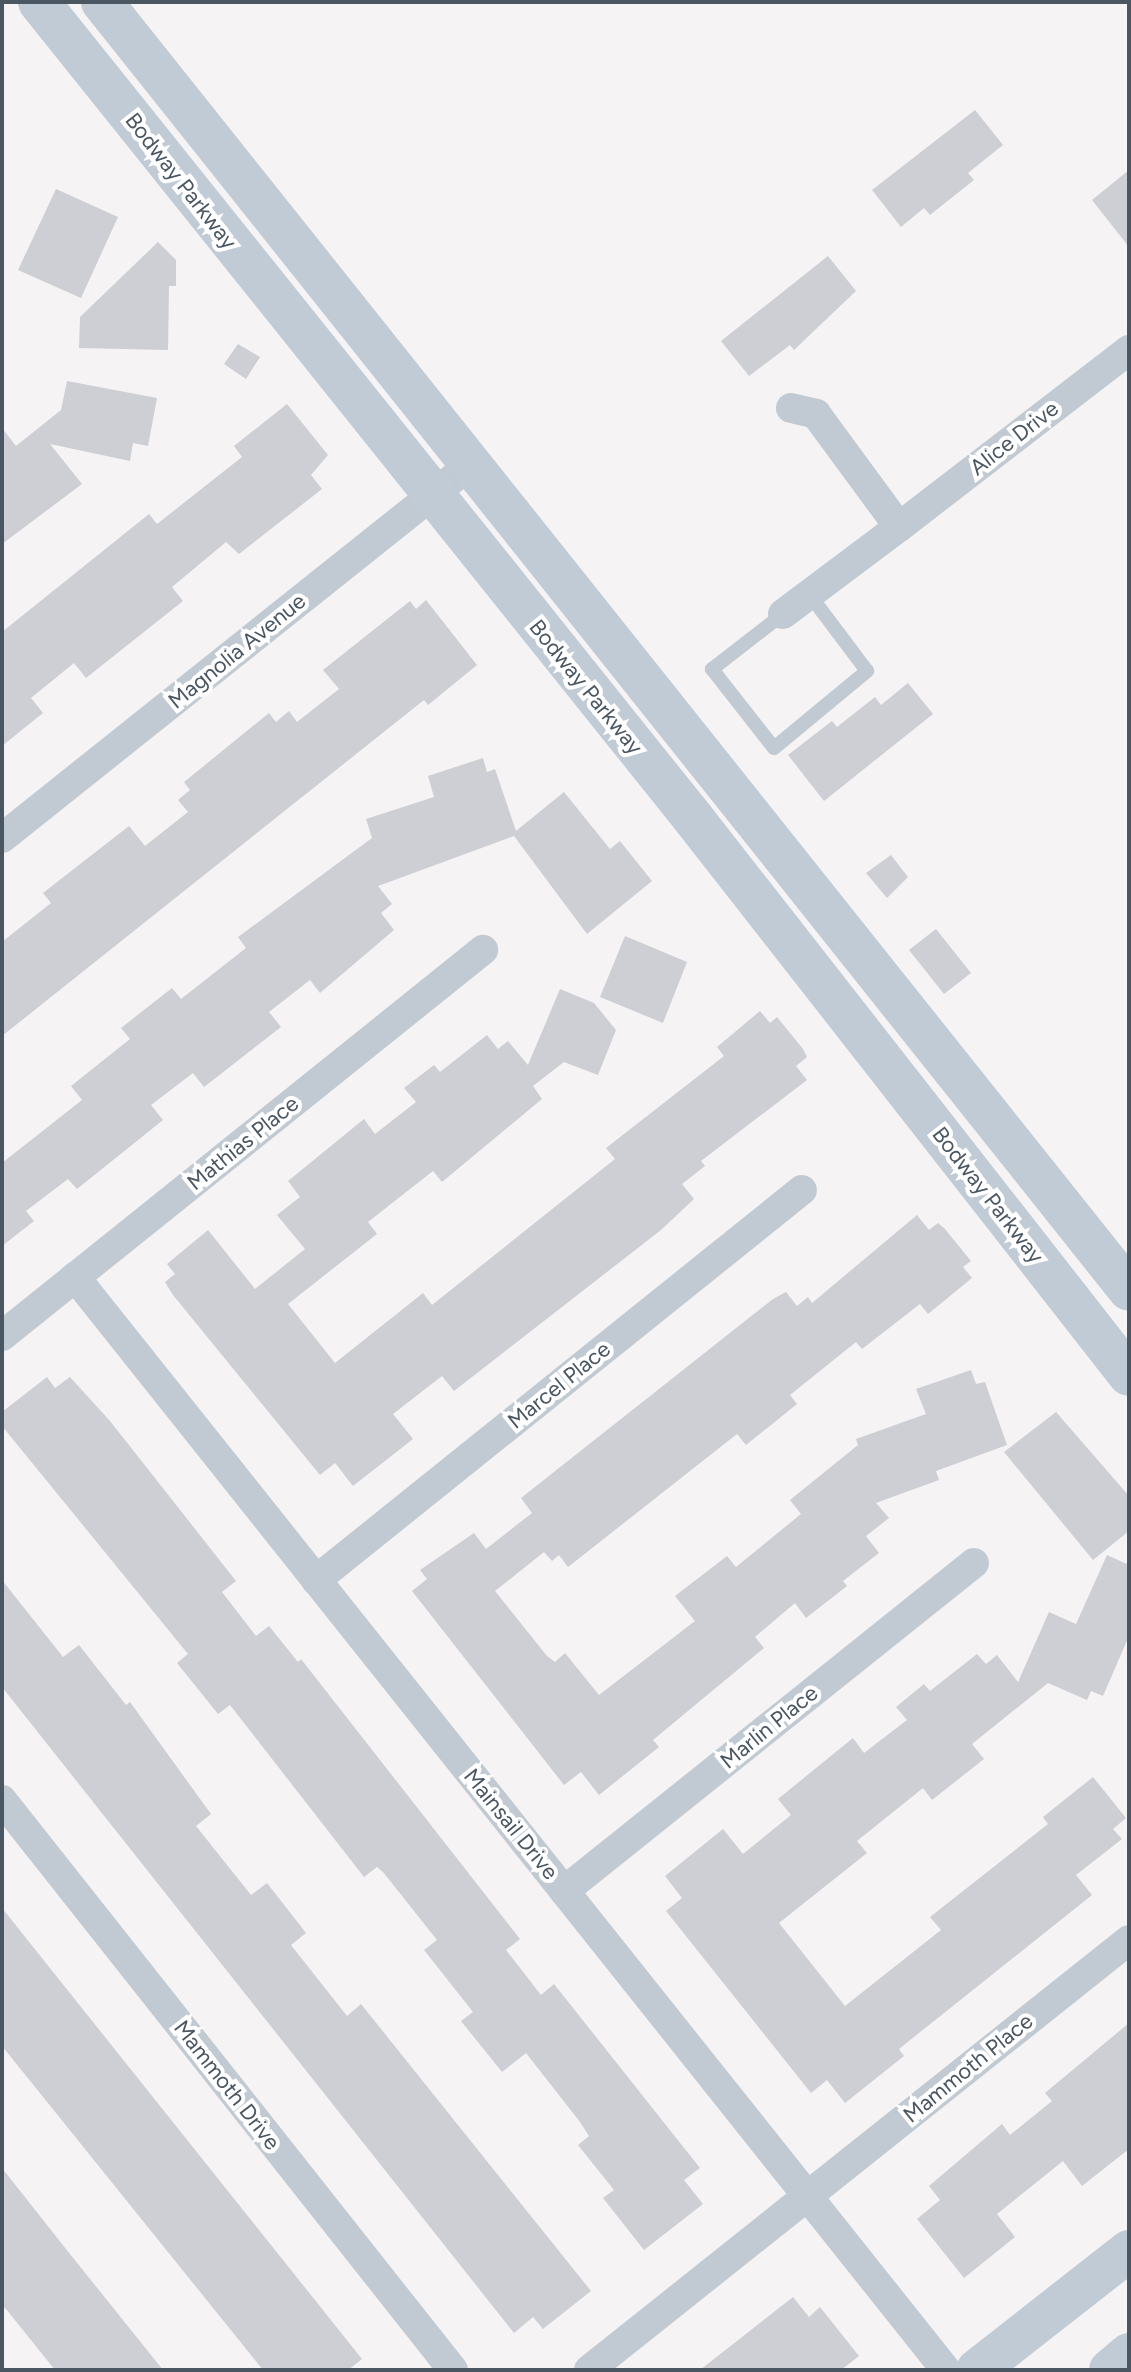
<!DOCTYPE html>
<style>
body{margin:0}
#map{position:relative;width:1131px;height:2372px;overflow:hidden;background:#f5f3f3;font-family:Figtree,sans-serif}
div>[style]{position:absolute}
.building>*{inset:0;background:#cdcfd5}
.lane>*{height:14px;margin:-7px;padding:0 7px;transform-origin:7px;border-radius:7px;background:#c1cad2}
.street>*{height:30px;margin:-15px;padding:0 15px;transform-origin:15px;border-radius:15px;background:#c1cad2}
.secondary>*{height:42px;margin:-21px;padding:0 21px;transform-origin:21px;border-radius:21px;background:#c1cbd6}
span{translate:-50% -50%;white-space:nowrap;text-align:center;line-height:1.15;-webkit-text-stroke:8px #fff;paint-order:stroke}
.street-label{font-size:22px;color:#4a5661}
.frame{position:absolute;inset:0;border:4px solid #4a5661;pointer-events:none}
</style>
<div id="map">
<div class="building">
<i style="clip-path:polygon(975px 110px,1003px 145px,968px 173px,974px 180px,930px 215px,924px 208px,901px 227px,872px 190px)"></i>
<i style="clip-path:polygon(1129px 170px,1129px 247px,1092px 200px)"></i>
<i style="clip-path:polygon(56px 189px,118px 217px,81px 298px,18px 270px)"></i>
<i style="clip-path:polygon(158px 242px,176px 260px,176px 286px,169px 286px,168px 350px,79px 348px,80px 317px)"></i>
<i style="clip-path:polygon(828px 256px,856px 291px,794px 350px,790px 345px,749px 376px,721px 341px)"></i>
<i style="clip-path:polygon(238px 344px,260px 357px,246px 379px,224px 364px)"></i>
<i style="clip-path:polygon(67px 381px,157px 398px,148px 446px,133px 443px,130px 461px,50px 444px,82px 484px,2px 544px,2px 428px,16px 446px,61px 410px)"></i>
<i style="clip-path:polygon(287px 404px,328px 455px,311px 475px,322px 489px,239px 554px,226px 542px,172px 587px,183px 601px,86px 678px,74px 663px,31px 698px,43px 713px,2px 746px,2px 632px,149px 514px,157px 524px,242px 457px,234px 446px)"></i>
<i style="clip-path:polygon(426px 600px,477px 665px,428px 705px,424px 700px,2px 1036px,2px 942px,51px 903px,43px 893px,129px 826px,145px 846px,188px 812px,178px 800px,190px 790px,184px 782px,269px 713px,276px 722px,289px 711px,297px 722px,339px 689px,323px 670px,410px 601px,416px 609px)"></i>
<i style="clip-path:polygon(908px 683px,933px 714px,824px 801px,788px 755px,832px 721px,837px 727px,875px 697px,881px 705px)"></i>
<i style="clip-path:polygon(483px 758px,487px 772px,495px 769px,516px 831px,564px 792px,610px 849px,620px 841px,652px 881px,587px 934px,514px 836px,378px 886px,392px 904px,381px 913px,394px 930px,320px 993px,310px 980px,269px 1012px,281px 1027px,204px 1087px,193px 1073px,151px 1105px,163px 1120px,77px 1189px,68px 1179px,26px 1211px,34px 1221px,2px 1246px,2px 1163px,82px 1100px,71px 1086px,130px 1039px,121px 1028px,172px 988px,181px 999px,246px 948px,238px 937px,372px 838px,366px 819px,434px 797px,428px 776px)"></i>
<i style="clip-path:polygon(891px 855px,908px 877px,887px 898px,866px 873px)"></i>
<i style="clip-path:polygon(936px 929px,971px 973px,944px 994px,909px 950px)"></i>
<i style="clip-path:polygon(625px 936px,687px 962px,663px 1023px,600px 997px)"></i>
<i style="clip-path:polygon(560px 989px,594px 1003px,616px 1030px,598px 1075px,564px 1062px,533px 1086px,542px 1099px,442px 1182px,433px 1171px,368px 1222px,377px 1234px,288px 1304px,335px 1363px,423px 1293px,432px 1305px,615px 1159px,606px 1148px,724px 1056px,717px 1047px,760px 1011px,770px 1023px,777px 1017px,803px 1049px,807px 1057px,796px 1066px,807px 1080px,701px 1161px,705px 1166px,682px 1184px,694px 1199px,661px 1230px,454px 1391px,442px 1376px,393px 1414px,413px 1439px,353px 1486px,335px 1463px,320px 1475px,173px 1295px,165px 1282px,175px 1274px,167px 1264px,208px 1230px,255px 1289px,305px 1249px,277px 1215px,300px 1197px,288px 1181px,364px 1119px,375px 1134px,416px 1102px,404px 1088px,434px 1065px,440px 1072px,487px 1035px,498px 1049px,508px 1041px,528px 1065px)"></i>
<i style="clip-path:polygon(917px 1215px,929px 1230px,938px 1223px,945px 1229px,971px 1261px,963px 1267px,972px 1278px,928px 1314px,920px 1304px,862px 1349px,856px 1342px,790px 1395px,797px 1404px,746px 1445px,737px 1434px,568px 1567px,559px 1555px,552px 1561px,544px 1552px,495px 1591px,547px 1656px,555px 1662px,565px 1653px,599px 1695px,695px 1621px,675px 1596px,727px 1556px,736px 1567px,801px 1514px,790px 1500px,858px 1445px,856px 1439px,926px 1414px,916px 1389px,971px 1370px,976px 1384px,985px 1382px,1007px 1445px,936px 1471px,939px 1480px,876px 1503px,889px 1518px,866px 1536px,879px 1553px,843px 1581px,847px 1586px,806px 1618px,795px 1603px,755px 1637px,764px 1648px,653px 1740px,659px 1747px,599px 1795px,581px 1772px,564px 1785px,412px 1591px,427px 1579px,420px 1570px,474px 1533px,486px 1549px,532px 1513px,521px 1498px,773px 1299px,786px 1292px,797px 1306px,808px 1297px,812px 1303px)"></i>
<i style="clip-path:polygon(47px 1377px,55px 1388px,70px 1377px,110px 1421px,236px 1581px,222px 1592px,256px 1636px,269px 1626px,298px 1662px,301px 1659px,520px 1939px,506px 1950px,541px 1995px,554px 1984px,700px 2168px,684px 2180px,703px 2204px,644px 2250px,603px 2198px,614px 2190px,578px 2145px,589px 2136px,580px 2122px,526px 2053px,502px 2072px,461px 2021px,473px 2012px,424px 1950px,437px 1940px,383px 1872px,377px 1867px,364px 1877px,230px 1705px,218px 1714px,177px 1663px,188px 1654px,2px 1426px,2px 1412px)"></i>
<i style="clip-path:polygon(1056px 1412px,1129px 1496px,1129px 1531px,1093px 1560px,1004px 1452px)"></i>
<i style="clip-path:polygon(1107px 1555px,1129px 1565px,1129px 1636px,1103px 1696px,1091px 1691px,1087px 1700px,1048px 1683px,972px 1744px,984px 1759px,932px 1800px,923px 1788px,857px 1841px,867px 1853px,779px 1923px,845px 2006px,941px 1930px,930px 1917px,1048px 1824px,1043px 1817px,1093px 1777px,1126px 1818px,1113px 1829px,1122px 1839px,1076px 1875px,1092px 1895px,899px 2049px,904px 2056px,845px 2103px,827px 2080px,811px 2093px,666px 1911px,682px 1898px,665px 1876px,723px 1829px,743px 1854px,791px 1815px,778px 1799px,853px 1738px,864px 1753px,907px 1720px,896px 1707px,924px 1684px,930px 1691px,977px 1654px,986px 1664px,997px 1655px,1018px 1682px,1049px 1612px,1076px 1624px)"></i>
<i style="clip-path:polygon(2px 1580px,63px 1657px,79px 1645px,126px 1705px,130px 1702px,211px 1814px,196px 1826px,251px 1895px,267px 1883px,306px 1933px,291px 1945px,347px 2016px,361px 2004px,591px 2291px,543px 2329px,533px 2317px,514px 2333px,2px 1687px)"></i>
<i style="clip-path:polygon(2px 1908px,362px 2359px,348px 2370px,263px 2370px,2px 2046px)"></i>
<i style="clip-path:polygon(1129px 2023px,1129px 2149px,1082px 2186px,1063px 2161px,997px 2214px,1015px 2237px,964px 2278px,917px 2219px,940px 2200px,929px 2186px,1002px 2124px,1010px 2135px,1052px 2101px,1045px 2093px)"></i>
<i style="clip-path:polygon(2px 2168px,62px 2244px,163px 2370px,55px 2370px,2px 2304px)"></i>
<i style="clip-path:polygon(793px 2297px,809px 2317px,820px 2307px,859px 2356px,841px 2370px,700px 2370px)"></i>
</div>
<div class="lane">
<i style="left:783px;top:614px;width:90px;rotate:142.2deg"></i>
<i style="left:712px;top:669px;width:100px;rotate:51.9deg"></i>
<i style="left:774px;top:748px;width:121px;rotate:-39.6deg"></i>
<i style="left:867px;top:671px;width:96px;rotate:-127deg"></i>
</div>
<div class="street">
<i style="left:791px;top:408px;width:26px;rotate:13deg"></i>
<i style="left:816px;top:414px;width:140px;rotate:53.7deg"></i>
<i style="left:899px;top:527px;width:290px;rotate:-37.6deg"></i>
<i style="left:783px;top:614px;width:145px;rotate:-36.9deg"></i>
<i style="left:2px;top:838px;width:600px;rotate:-38.57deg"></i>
<i style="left:75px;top:1277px;width:1398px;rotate:51.45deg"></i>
<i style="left:2px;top:1336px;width:617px;rotate:-38.75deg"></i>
<i style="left:316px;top:1580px;width:623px;rotate:-38.75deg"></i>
<i style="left:2px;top:1800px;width:727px;rotate:51.65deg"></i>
<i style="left:564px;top:1891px;width:525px;rotate:-38.66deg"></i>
<i style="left:589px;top:2370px;width:690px;rotate:-38.53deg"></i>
</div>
<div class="secondary">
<i style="left:39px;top:2px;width:1046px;rotate:51.29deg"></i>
<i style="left:693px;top:818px;width:707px;rotate:51.95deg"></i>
<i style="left:102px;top:2px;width:1647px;rotate:51.43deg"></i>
<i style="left:977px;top:2370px;width:193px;rotate:-38.1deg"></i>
<i style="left:1110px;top:2370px;width:25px;rotate:-40deg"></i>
</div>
<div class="street-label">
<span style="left:181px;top:181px;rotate:52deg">Bodway Parkway</span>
<span style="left:1014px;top:438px;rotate:-38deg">Alice Drive</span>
<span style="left:237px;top:651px;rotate:-39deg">Magnolia Avenue</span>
<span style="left:586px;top:687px;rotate:51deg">Bodway Parkway</span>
<span style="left:243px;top:1143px;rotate:-39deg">Mathias Place</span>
<span style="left:988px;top:1195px;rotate:52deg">Bodway Parkway</span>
<span style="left:559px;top:1385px;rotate:-39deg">Marcel Place</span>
<span style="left:769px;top:1727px;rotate:-39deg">Marlin Place</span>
<span style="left:511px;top:1824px;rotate:51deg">Mainsail Drive</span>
<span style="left:968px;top:2068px;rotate:-39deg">Mammoth Place</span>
<span style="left:227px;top:2085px;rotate:52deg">Mammoth Drive</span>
</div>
<div class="frame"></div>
</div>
